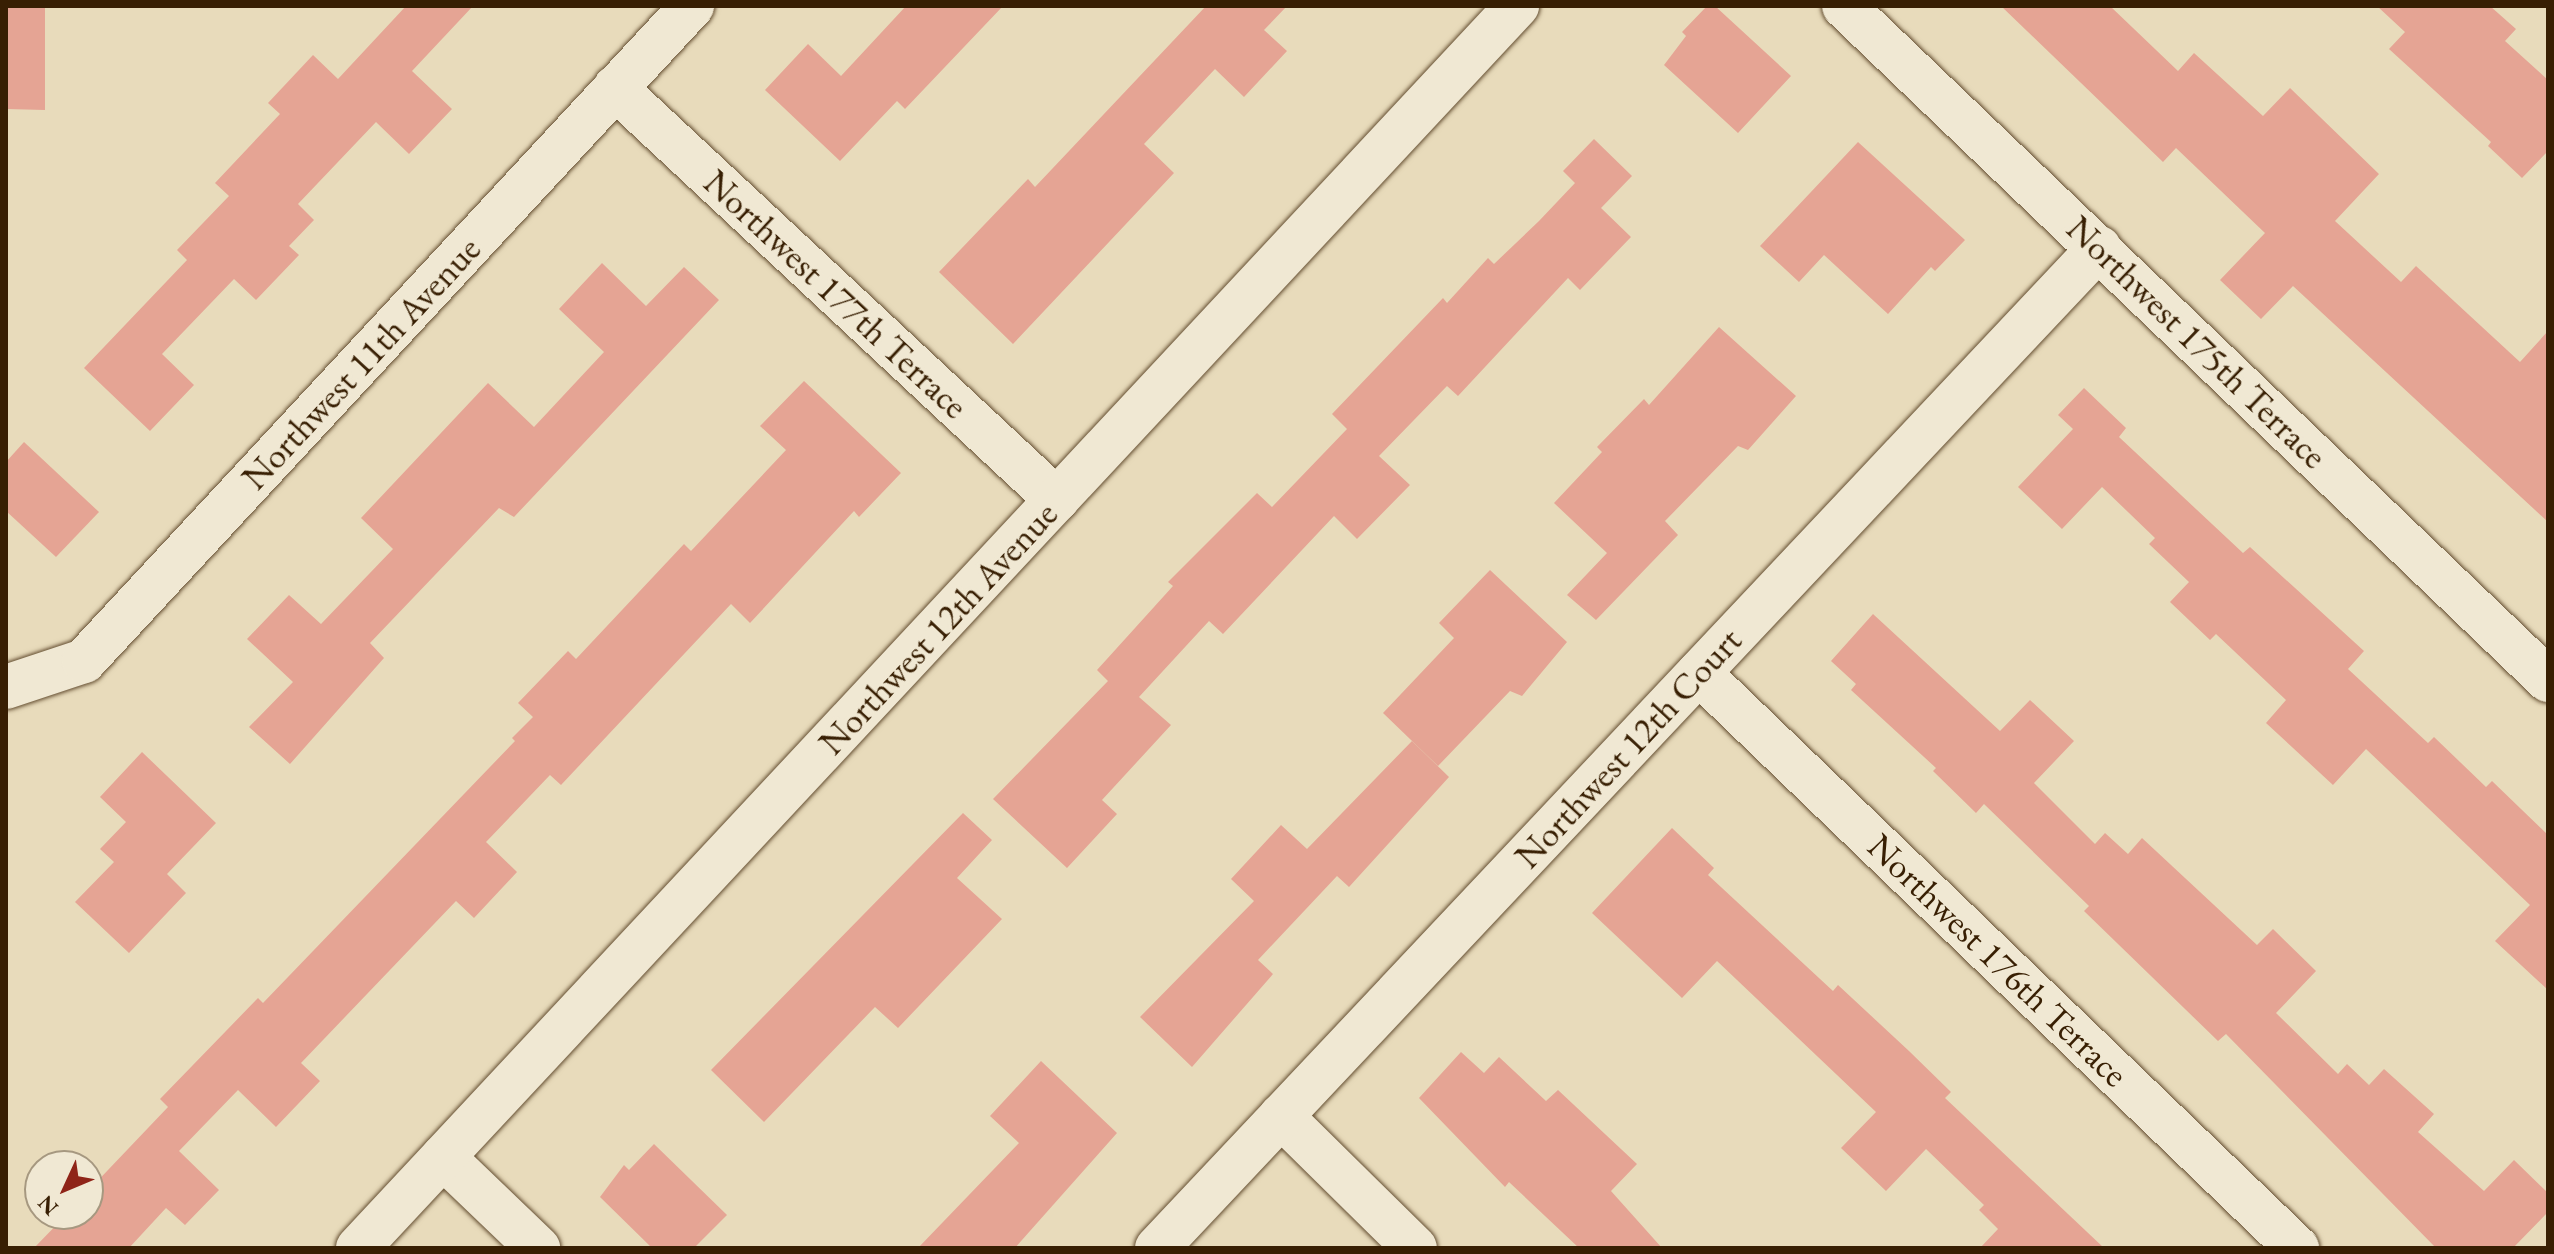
<!DOCTYPE html>
<style>
body{margin:0}
#map{position:relative;width:2554px;height:1254px;overflow:hidden;background:#e8dbbb;font-family:"EB Garamond",serif}
div>[style]{position:absolute}
.building>*{inset:0;background:#e5a494}
.roads{filter:drop-shadow(0 0 2px #644e31) drop-shadow(0 0 2px #644e31)}
.minor>*{height:44px;margin:-22px;padding:0 22px;transform-origin:22px;border-radius:22px;background:#f0e8d3}
.tertiary>*{height:44px;margin:-22px;padding:0 22px;transform-origin:22px;border-radius:22px;background:#f0e8d3}
span{translate:-50% -50%;white-space:nowrap;text-align:center;line-height:1.15;-webkit-text-stroke:7px #f0e8d3;paint-order:stroke}
.street-label{font-size:36px;color:#381f03}
.frame{position:absolute;inset:0;border:8px solid #381f03;pointer-events:none}
.north{position:absolute;left:24px;top:1150px;width:80px;height:80px;box-sizing:border-box;background:#f0e8d3;border:2px solid #a69880;border-radius:50%;rotate:226deg;font-size:22px;font-weight:700;line-height:32px;text-align:center;color:#381f03}
.north::after{content:'';display:block;margin:auto;width:28px;height:36px;background:#8f2418;clip-path:polygon(50% 0,100% 100%,50% 72%,0 100%)}
</style>
<div id="map">
<div class="building">
<i style="clip-path:polygon(6px 6px,45px 6px,45px 110px,6px 109px)"></i>
<i style="clip-path:polygon(406px 6px,473px 6px,412px 71px,452px 109px,409px 154px,376px 122px,298px 204px,314px 220px,289px 246px,299px 255px,256px 300px,234px 279px,162px 354px,194px 385px,150px 431px,84px 368px,187px 260px,177px 250px,229px 196px,215px 183px,280px 114px,268px 103px,313px 55px,338px 79px)"></i>
<i style="clip-path:polygon(906px 6px,1003px 6px,905px 109px,897px 101px,840px 161px,765px 90px,808px 44px,841px 76px)"></i>
<i style="clip-path:polygon(1206px 6px,1287px 6px,1264px 30px,1287px 51px,1244px 97px,1215px 69px,1144px 144px,1174px 173px,1013px 344px,939px 272px,1028px 179px,1035px 187px)"></i>
<i style="clip-path:polygon(1707px 6px,1715px 6px,1791px 76px,1738px 133px,1664px 65px,1686px 36px,1682px 32px)"></i>
<i style="clip-path:polygon(2001px 6px,2110px 6px,2178px 71px,2194px 53px,2263px 116px,2290px 88px,2379px 174px,2335px 221px,2401px 282px,2416px 266px,2520px 362px,2548px 331px,2548px 522px,2293px 286px,2261px 319px,2220px 280px,2265px 233px,2176px 148px,2163px 162px)"></i>
<i style="clip-path:polygon(2377px 6px,2490px 6px,2516px 29px,2505px 41px,2548px 80px,2548px 151px,2522px 178px,2488px 146px,2491px 142px,2389px 49px,2405px 32px)"></i>
<i style="clip-path:polygon(1594px 139px,1632px 176px,1601px 208px,1631px 237px,1580px 290px,1568px 278px,1458px 396px,1447px 386px,1379px 456px,1410px 485px,1357px 539px,1334px 516px,1223px 634px,1209px 621px,1139px 697px,1171px 725px,1102px 800px,1117px 814px,1067px 868px,993px 799px,1108px 681px,1097px 670px,1173px 586px,1168px 582px,1257px 493px,1272px 507px,1347px 429px,1332px 414px,1443px 298px,1447px 303px,1488px 258px,1494px 264px,1539px 221px,1575px 183px,1563px 171px)"></i>
<i style="clip-path:polygon(1858px 142px,1965px 240px,1935px 271px,1931px 267px,1888px 314px,1824px 255px,1799px 282px,1760px 246px)"></i>
<i style="clip-path:polygon(602px 263px,646px 306px,684px 267px,719px 300px,514px 517px,499px 508px,370px 643px,384px 658px,290px 764px,249px 727px,293px 682px,247px 639px,289px 595px,321px 624px,393px 549px,361px 518px,488px 383px,534px 427px,604px 352px,559px 309px)"></i>
<i style="clip-path:polygon(1719px 327px,1796px 396px,1748px 450px,1738px 446px,1665px 521px,1678px 535px,1596px 620px,1567px 595px,1607px 553px,1554px 503px,1602px 452px,1597px 447px,1644px 399px,1649px 405px)"></i>
<i style="clip-path:polygon(804px 381px,901px 473px,859px 517px,854px 511px,750px 623px,731px 604px,561px 785px,550px 775px,486px 842px,517px 872px,474px 918px,456px 901px,301px 1063px,320px 1081px,276px 1127px,238px 1090px,179px 1151px,219px 1190px,185px 1225px,166px 1208px,129px 1248px,34px 1248px,67px 1214px,88px 1214px,88px 1191px,168px 1107px,160px 1099px,258px 998px,263px 1003px,515px 741px,512px 738px,533px 717px,518px 703px,568px 651px,576px 659px,684px 544px,691px 551px,786px 450px,760px 426px)"></i>
<i style="clip-path:polygon(2084px 388px,2126px 428px,2119px 437px,2243px 553px,2250px 547px,2364px 651px,2348px 669px,2428px 743px,2434px 737px,2486px 787px,2492px 781px,2548px 835px,2548px 990px,2495px 941px,2530px 905px,2366px 749px,2333px 785px,2266px 723px,2286px 700px,2216px 634px,2210px 640px,2170px 602px,2189px 582px,2149px 544px,2155px 538px,2102px 487px,2062px 529px,2018px 487px,2073px 429px,2058px 415px)"></i>
<i style="clip-path:polygon(24px 442px,99px 512px,56px 557px,6px 511px,6px 462px)"></i>
<i style="clip-path:polygon(1490px 570px,1567px 642px,1522px 696px,1510px 691px,1438px 766px,1383px 713px,1454px 638px,1439px 623px)"></i>
<i style="clip-path:polygon(1873px 614px,2000px 731px,2030px 700px,2074px 741px,2034px 783px,2095px 844px,2105px 833px,2128px 854px,2142px 838px,2257px 945px,2273px 929px,2316px 971px,2276px 1013px,2338px 1074px,2347px 1064px,2369px 1085px,2384px 1069px,2434px 1114px,2418px 1132px,2484px 1191px,2514px 1160px,2548px 1193px,2548px 1212px,2513px 1248px,2436px 1248px,2226px 1034px,2218px 1041px,2084px 911px,2089px 906px,1984px 804px,1976px 813px,1933px 771px,1936px 768px,1851px 690px,1856px 684px,1831px 661px)"></i>
<i style="clip-path:polygon(1412px 741px,1449px 777px,1349px 887px,1337px 876px,1258px 960px,1273px 974px,1192px 1067px,1140px 1017px,1254px 901px,1231px 879px,1281px 825px,1307px 849px)"></i>
<i style="clip-path:polygon(142px 752px,216px 823px,167px 874px,186px 893px,129px 953px,75px 902px,114px 862px,100px 849px,126px 822px,100px 797px)"></i>
<i style="clip-path:polygon(963px 813px,992px 840px,957px 878px,1002px 919px,898px 1028px,875px 1007px,764px 1122px,711px 1070px)"></i>
<i style="clip-path:polygon(1672px 828px,1714px 868px,1708px 875px,1833px 991px,1838px 985px,1909px 1051px,1951px 1092px,1945px 1098px,2104px 1248px,1980px 1248px,1998px 1229px,1979px 1210px,1984px 1205px,1926px 1149px,1886px 1191px,1841px 1148px,1876px 1112px,1717px 961px,1682px 998px,1592px 913px)"></i>
<i style="clip-path:polygon(1461px 1052px,1484px 1073px,1499px 1057px,1546px 1101px,1558px 1090px,1637px 1164px,1611px 1191px,1662px 1248px,1579px 1248px,1509px 1182px,1505px 1187px,1419px 1098px)"></i>
<i style="clip-path:polygon(1041px 1061px,1117px 1133px,1015px 1248px,918px 1248px,1019px 1143px,990px 1116px)"></i>
<i style="clip-path:polygon(654px 1144px,727px 1215px,694px 1248px,652px 1248px,600px 1197px,624px 1165px,629px 1170px)"></i>
</div>
<div class="roads">
<div class="minor">
<i style="left:1844px;top:6px;width:975px;rotate:43.75deg"></i>
<i style="left:615px;top:88px;width:604px;rotate:42.99deg"></i>
<i style="left:1699px;top:673px;width:830px;rotate:43.88deg"></i>
<i style="left:6px;top:687px;width:82px;rotate:-18.4deg"></i>
<i style="left:84px;top:661px;width:894px;rotate:-47.13deg"></i>
<i style="left:1281px;top:1116px;width:188px;rotate:44.6deg"></i>
<i style="left:443px;top:1157px;width:132px;rotate:43.8deg"></i>
<i style="left:1157px;top:1248px;width:1374px;rotate:-46.71deg"></i>
</div>
<div class="tertiary">
<i style="left:358px;top:1248px;width:1699px;rotate:-46.98deg"></i>
</div>
</div>
<div class="street-label">
<span style="left:836px;top:294px;rotate:43deg">Northwest 177th Terrace</span>
<span style="left:2197px;top:342px;rotate:44deg">Northwest 175th Terrace</span>
<span style="left:361px;top:363px;rotate:-47deg">Northwest 11th Avenue</span>
<span style="left:938px;top:628px;rotate:-47deg">Northwest 12th Avenue</span>
<span style="left:1628px;top:748px;rotate:-47deg">Northwest 12th Court</span>
<span style="left:1998px;top:960px;rotate:44deg">Northwest 176th Terrace</span>
</div>
<div class="frame"></div>
<div class="north">N</div>
</div>
